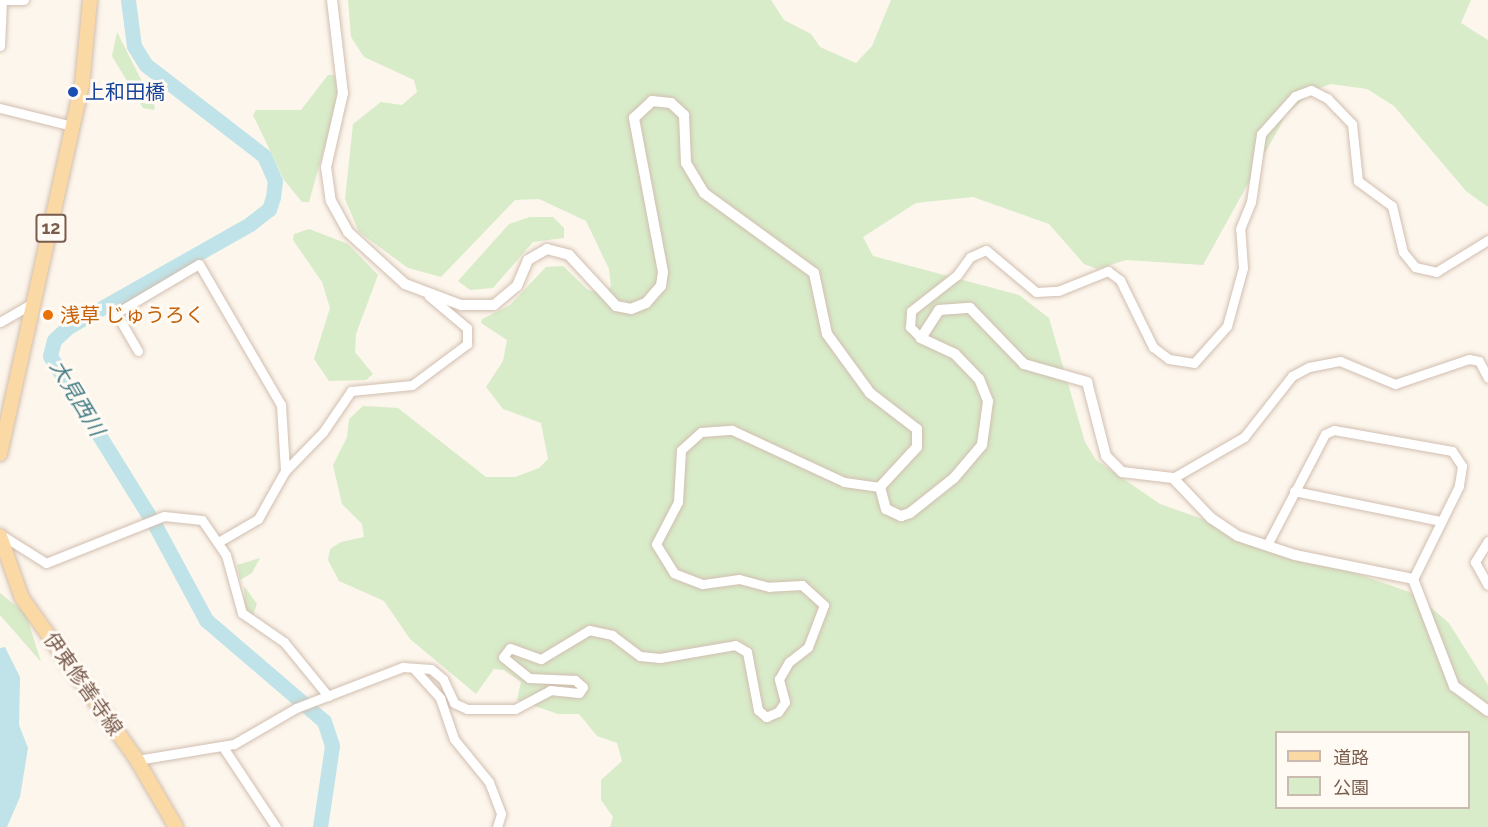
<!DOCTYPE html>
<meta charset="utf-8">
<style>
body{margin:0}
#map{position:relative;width:1488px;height:827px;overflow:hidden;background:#fdf6ec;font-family:Raleway,"Noto Sans JP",sans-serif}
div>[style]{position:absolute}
.green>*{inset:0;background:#d8ecc9}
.water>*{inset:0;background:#bfe3e8}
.river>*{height:15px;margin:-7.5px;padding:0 7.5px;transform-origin:7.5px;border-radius:7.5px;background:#bfe3e8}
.roads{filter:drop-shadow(0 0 2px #d1beb0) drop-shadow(0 0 2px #d1beb0)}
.minor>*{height:9px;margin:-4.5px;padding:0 4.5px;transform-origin:4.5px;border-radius:4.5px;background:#fff}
.tertiary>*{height:10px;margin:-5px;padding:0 5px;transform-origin:5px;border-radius:5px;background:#fff}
.primary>*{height:14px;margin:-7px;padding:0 7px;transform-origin:7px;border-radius:7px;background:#fbd9a5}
.dots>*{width:16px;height:16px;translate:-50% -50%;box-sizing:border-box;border:3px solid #fffaf3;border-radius:50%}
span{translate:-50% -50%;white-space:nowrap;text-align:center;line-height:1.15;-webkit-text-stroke:6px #fffaf3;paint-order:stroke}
.shield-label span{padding:2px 4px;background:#fffaf3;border:2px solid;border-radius:4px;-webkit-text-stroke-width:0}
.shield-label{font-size:18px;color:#7a5c4d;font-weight:700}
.transit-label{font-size:20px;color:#164399}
.left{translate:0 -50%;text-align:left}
.food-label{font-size:20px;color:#c56008}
.street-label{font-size:20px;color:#7a5c4d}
.water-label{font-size:21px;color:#437c86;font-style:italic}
.legend{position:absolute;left:1275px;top:731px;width:195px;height:78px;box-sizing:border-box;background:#fffaf3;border:2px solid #cabbb1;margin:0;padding:8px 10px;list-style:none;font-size:18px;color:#7a5c4d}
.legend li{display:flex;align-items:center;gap:12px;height:30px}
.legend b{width:30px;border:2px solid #cabbb1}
</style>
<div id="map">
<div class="green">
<i style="clip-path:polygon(evenodd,348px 0,771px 0,784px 20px,811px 34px,820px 47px,856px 63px,872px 46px,891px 0,1471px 0,1461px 23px,1488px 40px,1488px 207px,1466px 191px,1394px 106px,1367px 89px,1331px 84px,1314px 90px,1286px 115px,1203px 265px,1126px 260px,1097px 269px,1084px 264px,1049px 224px,973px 197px,916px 203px,863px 237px,873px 256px,1019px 295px,1049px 318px,1085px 442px,1096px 460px,1160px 504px,1415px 594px,1449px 623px,1488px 685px,1488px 827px,610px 827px,613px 817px,601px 800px,601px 780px,622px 761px,617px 743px,597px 736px,579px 714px,558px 714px,517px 700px,521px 682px,504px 670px,494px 669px,476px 694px,410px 639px,384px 601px,339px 581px,328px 560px,330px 549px,341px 542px,364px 537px,362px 524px,342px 504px,333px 465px,347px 437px,349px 419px,363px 406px,398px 408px,486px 477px,515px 477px,539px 468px,548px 459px,541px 423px,503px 409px,486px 387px,503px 361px,507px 340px,481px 323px,482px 319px,510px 305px,546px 267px,563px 266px,588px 290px,602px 293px,611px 287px,609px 269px,586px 221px,539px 199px,515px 200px,441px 277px,408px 268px,359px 232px,345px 199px,353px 124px,381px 102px,402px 105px,417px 92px,414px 80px,364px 57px,351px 37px,348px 0,1276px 732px,1468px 732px,1468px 808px,1276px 808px,1276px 732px)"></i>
<i style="clip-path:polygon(117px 32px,155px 107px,154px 110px,143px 108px,112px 56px)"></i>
<i style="clip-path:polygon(328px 75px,334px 75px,338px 87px,335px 110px,309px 202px,302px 202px,284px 180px,253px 115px,256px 110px,301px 110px)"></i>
<i style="clip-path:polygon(530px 217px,553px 217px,564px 228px,564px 238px,533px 242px,493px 288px,470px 290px,458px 281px,509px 224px)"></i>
<i style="clip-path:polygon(309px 229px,348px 244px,378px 275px,356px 334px,355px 352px,373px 374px,366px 380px,329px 381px,314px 359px,330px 308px,322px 282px,293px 240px,294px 234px)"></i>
<i style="clip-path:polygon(260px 558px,252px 573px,240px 580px,237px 565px)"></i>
<i style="clip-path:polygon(244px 586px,257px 604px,253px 615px,245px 608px)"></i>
<i style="clip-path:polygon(0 593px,26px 614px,41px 662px,0 615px)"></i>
</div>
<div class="water">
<i style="clip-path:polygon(5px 647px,20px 677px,19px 725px,28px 748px,20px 797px,7px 827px,0 827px,0 648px)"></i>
</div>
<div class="river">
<i style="left:128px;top:0;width:46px;rotate:82.6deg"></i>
<i style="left:134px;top:46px;width:22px;rotate:58deg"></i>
<i style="left:146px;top:65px;width:149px;rotate:37.6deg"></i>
<i style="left:264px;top:156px;width:27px;rotate:66deg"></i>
<i style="left:275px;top:181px;width:16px;rotate:97deg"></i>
<i style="left:273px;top:197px;width:13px;rotate:108deg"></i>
<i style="left:269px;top:209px;width:24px;rotate:142deg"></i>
<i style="left:250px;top:224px;width:209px;rotate:150.5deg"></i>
<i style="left:68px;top:327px;width:19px;rotate:137deg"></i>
<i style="left:54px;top:340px;width:16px;rotate:104deg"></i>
<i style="left:50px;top:356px;width:201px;rotate:58.2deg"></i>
<i style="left:156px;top:527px;width:106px;rotate:61.7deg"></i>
<i style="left:206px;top:620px;width:155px;rotate:40.6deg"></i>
<i style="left:324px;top:721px;width:26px;rotate:72deg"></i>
<i style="left:332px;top:746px;width:82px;rotate:98.4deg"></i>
</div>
<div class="roads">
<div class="minor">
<i style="left:0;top:46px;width:45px;rotate:-87.5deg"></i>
<i style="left:0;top:108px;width:75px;rotate:13.9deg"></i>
<i style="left:0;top:322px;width:39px;rotate:-30deg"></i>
<i style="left:921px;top:338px;width:16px;rotate:-135deg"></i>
<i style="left:910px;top:327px;width:16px;rotate:-86deg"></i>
<i style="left:911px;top:311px;width:58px;rotate:-38deg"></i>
<i style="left:957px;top:275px;width:22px;rotate:-54deg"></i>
<i style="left:970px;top:257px;width:17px;rotate:-24deg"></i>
<i style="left:986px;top:250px;width:65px;rotate:40deg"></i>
<i style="left:1036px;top:292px;width:22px;rotate:-3deg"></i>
<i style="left:1058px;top:291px;width:54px;rotate:-21.8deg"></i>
<i style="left:1108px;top:271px;width:15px;rotate:37deg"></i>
<i style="left:1120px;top:280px;width:75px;rotate:63.8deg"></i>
<i style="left:1153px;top:347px;width:20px;rotate:37deg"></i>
<i style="left:1169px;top:359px;width:25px;rotate:9deg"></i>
<i style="left:1194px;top:363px;width:50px;rotate:-48.3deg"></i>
<i style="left:1227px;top:326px;width:60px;rotate:-74.6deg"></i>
<i style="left:1243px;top:268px;width:39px;rotate:-94deg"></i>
<i style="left:1240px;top:229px;width:29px;rotate:-68deg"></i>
<i style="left:1251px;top:202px;width:69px;rotate:-81.6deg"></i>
<i style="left:1261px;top:134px;width:51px;rotate:-48.2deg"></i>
<i style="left:1295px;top:96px;width:17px;rotate:-21deg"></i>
<i style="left:1311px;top:90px;width:18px;rotate:27deg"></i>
<i style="left:1327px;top:98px;width:36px;rotate:46deg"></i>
<i style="left:1352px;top:124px;width:57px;rotate:84deg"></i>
<i style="left:1358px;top:181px;width:42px;rotate:36.3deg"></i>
<i style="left:1392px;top:206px;width:47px;rotate:76.6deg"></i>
<i style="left:1403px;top:252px;width:19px;rotate:51deg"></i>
<i style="left:1415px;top:267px;width:22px;rotate:13deg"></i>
<i style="left:1436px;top:272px;width:61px;rotate:-31.6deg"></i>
<i style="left:138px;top:351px;width:44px;rotate:-120.1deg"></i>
<i style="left:116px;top:313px;width:96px;rotate:-30.6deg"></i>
<i style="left:199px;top:264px;width:163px;rotate:59.8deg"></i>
<i style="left:281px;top:405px;width:66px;rotate:86.5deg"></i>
<i style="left:1173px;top:478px;width:82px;rotate:-30deg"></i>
<i style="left:1244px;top:437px;width:78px;rotate:-51.8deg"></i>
<i style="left:1292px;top:376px;width:19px;rotate:-28deg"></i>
<i style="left:1309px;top:367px;width:32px;rotate:-11deg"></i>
<i style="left:1340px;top:361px;width:60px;rotate:22.7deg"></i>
<i style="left:1395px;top:384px;width:78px;rotate:-18.7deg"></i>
<i style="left:1469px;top:359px;width:10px;rotate:11deg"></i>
<i style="left:1479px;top:361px;width:19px;rotate:62deg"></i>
<i style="left:1294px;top:491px;width:149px;rotate:11.6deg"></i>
<i style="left:0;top:534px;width:54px;rotate:32.2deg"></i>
<i style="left:46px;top:563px;width:127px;rotate:-21.7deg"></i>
<i style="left:164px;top:516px;width:38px;rotate:6deg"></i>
<i style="left:202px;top:520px;width:42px;rotate:55.6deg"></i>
<i style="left:226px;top:555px;width:60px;rotate:74.6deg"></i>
<i style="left:242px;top:613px;width:51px;rotate:34.6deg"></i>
<i style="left:284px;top:642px;width:70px;rotate:50.8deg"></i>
<i style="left:220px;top:541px;width:44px;rotate:-30.1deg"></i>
<i style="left:258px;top:519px;width:55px;rotate:-60.6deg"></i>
<i style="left:285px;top:471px;width:54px;rotate:-45.7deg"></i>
<i style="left:323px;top:432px;width:50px;rotate:-55.7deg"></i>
<i style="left:351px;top:391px;width:61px;rotate:-5.6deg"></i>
<i style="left:412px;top:385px;width:69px;rotate:-36.7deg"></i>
<i style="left:467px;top:344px;width:16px;rotate:-90deg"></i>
<i style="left:467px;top:328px;width:50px;rotate:-139.9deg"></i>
<i style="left:1488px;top:541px;width:25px;rotate:122deg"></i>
<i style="left:1475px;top:562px;width:26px;rotate:61deg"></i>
<i style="left:1267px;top:545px;width:125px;rotate:-62.4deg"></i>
<i style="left:1325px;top:434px;width:10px;rotate:-24deg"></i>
<i style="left:1334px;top:430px;width:120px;rotate:10.1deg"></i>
<i style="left:1452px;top:451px;width:18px;rotate:56deg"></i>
<i style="left:1462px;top:466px;width:20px;rotate:99deg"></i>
<i style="left:1459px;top:486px;width:104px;rotate:116.3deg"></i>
<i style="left:415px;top:670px;width:38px;rotate:48deg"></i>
<i style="left:440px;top:698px;width:43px;rotate:71.1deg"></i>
<i style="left:454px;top:739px;width:55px;rotate:50.9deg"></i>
<i style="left:489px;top:782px;width:34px;rotate:69deg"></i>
<i style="left:501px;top:814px;width:14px;rotate:107deg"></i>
<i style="left:223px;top:747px;width:96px;rotate:56.5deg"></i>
<i style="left:137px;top:760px;width:98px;rotate:-9.4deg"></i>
<i style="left:234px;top:744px;width:72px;rotate:-30.1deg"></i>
<i style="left:296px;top:708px;width:115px;rotate:-21deg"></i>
<i style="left:403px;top:667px;width:28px;rotate:4deg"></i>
<i style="left:431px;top:669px;width:16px;rotate:40deg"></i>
<i style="left:443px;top:679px;width:26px;rotate:65deg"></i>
<i style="left:454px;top:703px;width:14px;rotate:25deg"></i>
<i style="left:467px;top:709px;width:48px"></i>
<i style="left:515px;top:709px;width:40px;rotate:-28deg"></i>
<i style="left:550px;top:690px;width:29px;rotate:6deg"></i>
<i style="left:579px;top:693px;width:7px;rotate:-56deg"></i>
<i style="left:583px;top:687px;width:11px;rotate:-139deg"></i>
<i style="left:575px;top:680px;width:46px;rotate:-177.5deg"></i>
<i style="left:529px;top:678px;width:33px;rotate:-141deg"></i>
<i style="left:503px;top:657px;width:11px;rotate:-52deg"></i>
<i style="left:510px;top:648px;width:33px;rotate:20deg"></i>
<i style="left:541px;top:659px;width:56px;rotate:-31.1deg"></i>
<i style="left:589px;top:630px;width:24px;rotate:12deg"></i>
<i style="left:612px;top:635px;width:35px;rotate:37deg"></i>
<i style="left:640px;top:656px;width:20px;rotate:6deg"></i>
<i style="left:660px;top:658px;width:76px;rotate:-9.8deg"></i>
<i style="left:735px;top:645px;width:14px;rotate:30deg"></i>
<i style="left:747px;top:652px;width:59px;rotate:79.3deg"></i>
<i style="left:758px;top:710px;width:11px;rotate:41deg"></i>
<i style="left:766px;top:717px;width:13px;rotate:-23deg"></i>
<i style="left:778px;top:712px;width:12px;rotate:-55deg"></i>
<i style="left:785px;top:702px;width:24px;rotate:-105deg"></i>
<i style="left:779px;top:679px;width:20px;rotate:-60deg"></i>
<i style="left:789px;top:662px;width:24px;rotate:-38deg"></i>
<i style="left:808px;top:647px;width:45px;rotate:-69.1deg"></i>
<i style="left:824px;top:605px;width:30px;rotate:-138deg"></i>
<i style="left:802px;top:585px;width:33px;rotate:177deg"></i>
<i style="left:769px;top:587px;width:31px;rotate:-165deg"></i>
<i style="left:739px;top:579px;width:37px;rotate:172deg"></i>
<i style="left:702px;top:584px;width:30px;rotate:-159deg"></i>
<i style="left:674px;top:573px;width:34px;rotate:-122deg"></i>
<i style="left:656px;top:544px;width:47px;rotate:-62.4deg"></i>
<i style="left:678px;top:502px;width:52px;rotate:-86.7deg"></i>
<i style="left:681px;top:450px;width:27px;rotate:-42deg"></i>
<i style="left:701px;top:432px;width:31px;rotate:-4deg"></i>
<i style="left:732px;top:430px;width:123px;rotate:24.9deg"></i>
<i style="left:844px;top:482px;width:36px;rotate:8deg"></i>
</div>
<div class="tertiary">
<i style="left:2px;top:0;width:22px"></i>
<i style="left:332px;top:0;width:94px;rotate:83.3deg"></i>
<i style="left:343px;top:93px;width:76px;rotate:102.9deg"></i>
<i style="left:326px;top:167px;width:34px;rotate:82deg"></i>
<i style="left:331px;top:201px;width:35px;rotate:61deg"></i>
<i style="left:348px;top:232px;width:77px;rotate:42.4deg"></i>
<i style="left:405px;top:284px;width:60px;rotate:20.6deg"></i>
<i style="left:461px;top:305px;width:33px"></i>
<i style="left:494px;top:305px;width:30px;rotate:-40deg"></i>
<i style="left:517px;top:286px;width:28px;rotate:-67deg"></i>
<i style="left:528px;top:260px;width:22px;rotate:-30deg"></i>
<i style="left:547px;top:249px;width:23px;rotate:15deg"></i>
<i style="left:569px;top:255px;width:69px;rotate:47.3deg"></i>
<i style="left:616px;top:306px;width:15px;rotate:11deg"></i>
<i style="left:631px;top:309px;width:16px;rotate:-22deg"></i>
<i style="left:646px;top:303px;width:23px;rotate:-49deg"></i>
<i style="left:661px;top:286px;width:14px;rotate:-82deg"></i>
<i style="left:663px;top:272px;width:157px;rotate:-100.7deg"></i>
<i style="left:634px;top:118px;width:25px;rotate:-43deg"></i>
<i style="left:652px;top:101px;width:19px;rotate:6deg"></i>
<i style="left:671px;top:103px;width:18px;rotate:43deg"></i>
<i style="left:684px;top:115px;width:48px;rotate:87.6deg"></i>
<i style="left:686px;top:163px;width:35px;rotate:59deg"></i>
<i style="left:704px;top:193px;width:136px;rotate:36deg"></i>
<i style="left:814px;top:273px;width:62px;rotate:78deg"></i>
<i style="left:827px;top:334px;width:73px;rotate:53.9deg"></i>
<i style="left:870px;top:393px;width:59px;rotate:37.5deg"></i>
<i style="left:917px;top:429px;width:18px;rotate:90deg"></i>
<i style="left:917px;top:447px;width:54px;rotate:132.8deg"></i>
<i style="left:880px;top:487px;width:23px;rotate:75deg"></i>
<i style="left:886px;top:509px;width:17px;rotate:25deg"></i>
<i style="left:901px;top:516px;width:9px;rotate:-18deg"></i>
<i style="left:910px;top:513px;width:56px;rotate:-38.5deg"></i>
<i style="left:954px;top:478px;width:43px;rotate:-49.7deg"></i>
<i style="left:982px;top:445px;width:44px;rotate:-82.2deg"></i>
<i style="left:988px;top:401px;width:24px;rotate:-112deg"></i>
<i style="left:979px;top:379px;width:35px;rotate:-134deg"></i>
<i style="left:955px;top:354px;width:38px;rotate:-155deg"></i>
<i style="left:921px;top:338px;width:33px;rotate:-57deg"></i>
<i style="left:939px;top:310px;width:31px;rotate:-4deg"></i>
<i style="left:970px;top:308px;width:78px;rotate:46deg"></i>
<i style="left:1024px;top:364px;width:66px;rotate:15.9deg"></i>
<i style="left:1087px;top:382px;width:76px;rotate:75.6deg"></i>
<i style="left:1106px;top:456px;width:23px;rotate:45deg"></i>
<i style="left:1122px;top:472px;width:51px;rotate:6.7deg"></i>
<i style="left:1173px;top:478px;width:55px;rotate:46.5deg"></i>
<i style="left:1211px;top:518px;width:32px;rotate:34deg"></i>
<i style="left:1238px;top:536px;width:60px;rotate:18.4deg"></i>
<i style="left:1295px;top:555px;width:120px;rotate:11.5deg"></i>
<i style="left:1413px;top:579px;width:115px;rotate:69deg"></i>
<i style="left:1454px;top:686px;width:42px;rotate:36.3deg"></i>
</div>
<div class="primary">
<i style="left:0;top:454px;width:378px;rotate:-77.5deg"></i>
<i style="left:82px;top:85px;width:85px;rotate:-84.6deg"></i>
<i style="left:0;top:536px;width:66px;rotate:70.5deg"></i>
<i style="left:22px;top:598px;width:199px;rotate:54.6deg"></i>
<i style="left:137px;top:760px;width:78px;rotate:59.8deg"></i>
</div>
</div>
<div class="dots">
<i style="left:73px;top:92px;background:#1a4fb4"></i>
<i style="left:48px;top:315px;background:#e8710a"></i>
</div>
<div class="shield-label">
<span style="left:51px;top:228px">12</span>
</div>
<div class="transit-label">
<span class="left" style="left:85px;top:92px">上和田橋</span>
</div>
<div class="food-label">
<span class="left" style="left:60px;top:315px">浅草 じゅうろく</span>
</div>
<div class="street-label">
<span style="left:83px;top:684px;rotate:55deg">伊東修善寺線</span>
</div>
<div class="water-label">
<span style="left:77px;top:398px;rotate:59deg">大見西川</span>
</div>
<ul class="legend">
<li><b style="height:8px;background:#fbd9a5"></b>道路</li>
<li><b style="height:16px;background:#d8ecc9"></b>公園</li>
</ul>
</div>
